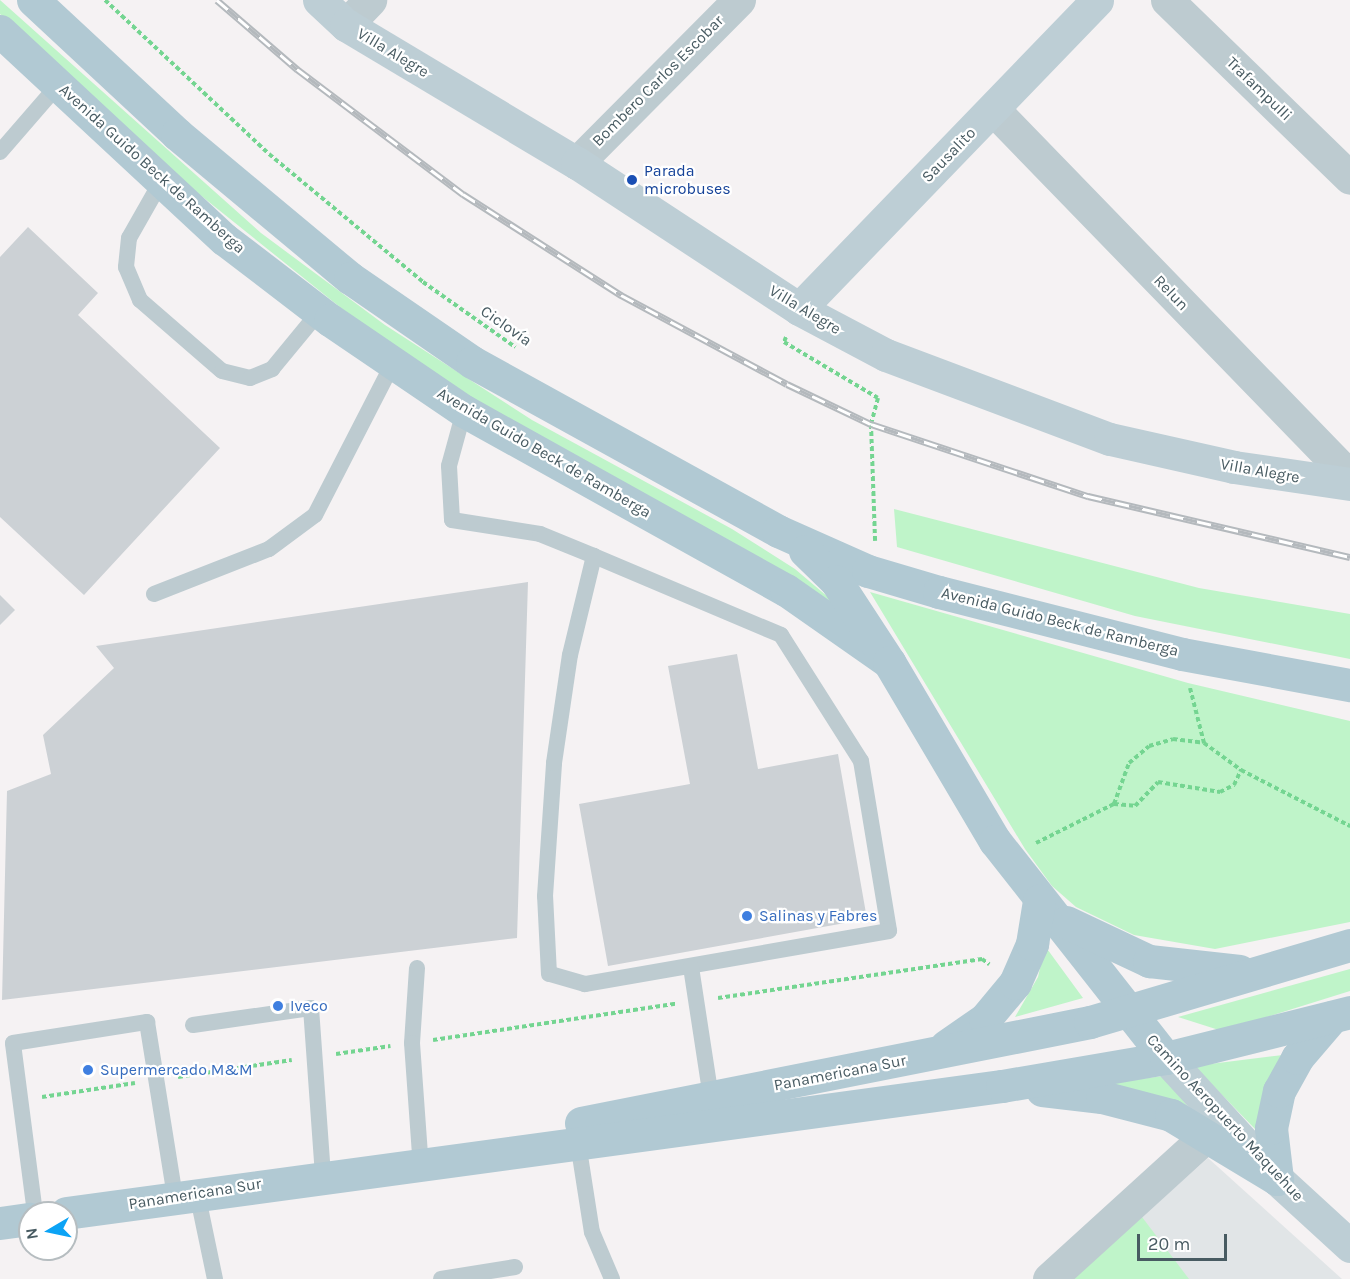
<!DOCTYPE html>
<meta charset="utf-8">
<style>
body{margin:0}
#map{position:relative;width:1350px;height:1279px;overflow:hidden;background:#f5f2f3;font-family:Karla,sans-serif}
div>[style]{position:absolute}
.airport>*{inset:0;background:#e1e5e7}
.green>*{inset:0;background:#bff4c9}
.building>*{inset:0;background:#ccd1d5}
.path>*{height:4px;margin-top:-2px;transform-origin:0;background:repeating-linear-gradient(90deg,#74d591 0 4.5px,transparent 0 7.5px)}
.lane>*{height:16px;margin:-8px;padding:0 8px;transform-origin:8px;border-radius:8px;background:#bdcbd0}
.street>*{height:33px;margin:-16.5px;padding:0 16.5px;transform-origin:16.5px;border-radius:16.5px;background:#bdcbd0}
.secondary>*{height:33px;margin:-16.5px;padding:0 16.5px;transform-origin:16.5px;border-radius:16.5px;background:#bdced5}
.primary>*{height:33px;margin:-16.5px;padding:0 16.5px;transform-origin:16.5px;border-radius:16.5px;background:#b1c9d3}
.rail>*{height:7px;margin-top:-3.5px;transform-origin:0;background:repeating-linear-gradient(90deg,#fff 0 14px,#b4b9bd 0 28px);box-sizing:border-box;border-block:2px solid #b4b9bd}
.dots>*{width:16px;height:16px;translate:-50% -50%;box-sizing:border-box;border:3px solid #fff;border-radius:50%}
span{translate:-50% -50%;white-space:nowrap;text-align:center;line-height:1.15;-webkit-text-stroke:4.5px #fff;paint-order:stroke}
.street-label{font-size:16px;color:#485b62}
.transit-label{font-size:16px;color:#164399}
.left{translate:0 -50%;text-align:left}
.shop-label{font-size:16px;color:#366cbe}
.north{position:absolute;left:18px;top:1201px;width:60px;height:60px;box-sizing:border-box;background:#fff;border:2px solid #b6bdc0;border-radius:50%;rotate:261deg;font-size:16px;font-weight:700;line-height:24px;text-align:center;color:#485b62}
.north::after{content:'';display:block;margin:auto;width:21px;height:27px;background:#0ca3f5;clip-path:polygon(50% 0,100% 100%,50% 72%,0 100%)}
.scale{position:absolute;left:1137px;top:1234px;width:90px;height:27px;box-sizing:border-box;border:3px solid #485b62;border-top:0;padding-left:8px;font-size:18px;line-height:21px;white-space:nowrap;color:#485b62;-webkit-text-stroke:4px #fff;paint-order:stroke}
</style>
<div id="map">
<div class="airport">
<i style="clip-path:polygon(1208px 1158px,1342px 1279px,1072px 1279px)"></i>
</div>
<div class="green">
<i style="clip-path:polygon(0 0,261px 233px,385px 325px,532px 420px,732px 529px,795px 569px,841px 608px,509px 422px,371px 332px,169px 170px,0 14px)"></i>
<i style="clip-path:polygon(894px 509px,1199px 588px,1350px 614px,1350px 659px,1135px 616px,897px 547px)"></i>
<i style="clip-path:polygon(870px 592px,1188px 683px,1350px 721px,1350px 922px,1215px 949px,1134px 935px,1076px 907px,1052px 886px,1025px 849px)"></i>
<i style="clip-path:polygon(1045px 946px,1083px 998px,1015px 1017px,1038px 977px)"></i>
<i style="clip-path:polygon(1350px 969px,1350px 991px,1222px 1031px,1178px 1017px)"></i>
<i style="clip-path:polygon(1283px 1055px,1257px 1131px,1194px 1066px)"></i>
<i style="clip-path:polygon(1163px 1076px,1190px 1109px,1102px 1084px)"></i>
<i style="clip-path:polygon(1142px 1217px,1189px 1279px,1072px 1279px)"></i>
</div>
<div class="building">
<i style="clip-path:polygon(28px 227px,98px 293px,78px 315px,220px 448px,84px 595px,0 517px,0 257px)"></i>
<i style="clip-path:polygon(528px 582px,517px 938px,2px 1000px,7px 791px,51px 774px,43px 735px,114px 668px,96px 646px)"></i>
<i style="clip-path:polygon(0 595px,15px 610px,0 625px)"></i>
<i style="clip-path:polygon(737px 654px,758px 769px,838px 754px,867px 919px,608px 966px,579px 804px,690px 784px,668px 666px)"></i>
</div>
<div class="path">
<i style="left:105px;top:0;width:225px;rotate:43.2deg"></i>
<i style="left:269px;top:154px;width:200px;rotate:39.7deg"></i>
<i style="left:423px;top:282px;width:113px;rotate:35.2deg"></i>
<i style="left:786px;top:337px;width:5px;rotate:112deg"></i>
<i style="left:784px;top:342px;width:109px;rotate:30.8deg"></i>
<i style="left:878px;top:398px;width:27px;rotate:105deg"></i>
<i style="left:871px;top:424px;width:117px;rotate:88deg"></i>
<i style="left:1190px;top:688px;width:57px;rotate:75.7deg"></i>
<i style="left:1114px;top:804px;width:21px;rotate:5deg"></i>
<i style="left:1135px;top:806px;width:33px;rotate:-46deg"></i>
<i style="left:1158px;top:782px;width:63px;rotate:9.2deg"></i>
<i style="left:1220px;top:792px;width:16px;rotate:-27deg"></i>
<i style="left:1234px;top:785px;width:17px;rotate:-65deg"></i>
<i style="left:1036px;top:843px;width:87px;rotate:-26.6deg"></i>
<i style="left:1114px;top:804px;width:44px;rotate:-69.9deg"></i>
<i style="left:1129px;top:763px;width:26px;rotate:-40deg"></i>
<i style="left:1149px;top:746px;width:25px;rotate:-16deg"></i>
<i style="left:1173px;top:739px;width:31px;rotate:7deg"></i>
<i style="left:1204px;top:743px;width:46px;rotate:36.1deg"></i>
<i style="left:1241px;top:770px;width:123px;rotate:27.2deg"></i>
<i style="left:718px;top:998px;width:267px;rotate:-8.4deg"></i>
<i style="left:982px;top:959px;width:9px;rotate:36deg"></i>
<i style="left:433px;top:1040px;width:245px;rotate:-8.5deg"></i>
<i style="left:336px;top:1054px;width:55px;rotate:-8.4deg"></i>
<i style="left:178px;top:1077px;width:115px;rotate:-8.5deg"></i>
<i style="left:42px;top:1097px;width:94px;rotate:-8.6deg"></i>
</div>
<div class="lane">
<i style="left:0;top:152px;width:90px;rotate:-49.1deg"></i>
<i style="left:162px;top:180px;width:67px;rotate:119.6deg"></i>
<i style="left:129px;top:238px;width:29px;rotate:96deg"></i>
<i style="left:126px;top:267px;width:36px;rotate:67deg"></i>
<i style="left:140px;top:300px;width:108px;rotate:40.9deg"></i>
<i style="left:222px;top:371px;width:29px;rotate:14deg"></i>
<i style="left:250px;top:378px;width:24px;rotate:-22deg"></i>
<i style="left:272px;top:369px;width:74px;rotate:-50.5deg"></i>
<i style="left:464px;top:411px;width:57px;rotate:105.3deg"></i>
<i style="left:449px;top:466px;width:54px;rotate:86.8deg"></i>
<i style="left:452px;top:520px;width:89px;rotate:9deg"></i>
<i style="left:540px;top:534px;width:58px;rotate:22.2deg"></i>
<i style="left:594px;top:556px;width:203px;rotate:22.9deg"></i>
<i style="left:781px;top:635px;width:149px;rotate:57.6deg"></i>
<i style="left:861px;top:761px;width:172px;rotate:80.6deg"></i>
<i style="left:889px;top:931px;width:309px;rotate:170.1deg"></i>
<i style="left:585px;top:984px;width:37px;rotate:-164deg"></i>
<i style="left:549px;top:974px;width:78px;rotate:-92.9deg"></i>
<i style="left:545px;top:896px;width:133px;rotate:-86.1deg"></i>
<i style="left:554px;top:763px;width:109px;rotate:-81.6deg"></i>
<i style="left:570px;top:655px;width:102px;rotate:-76.4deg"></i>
<i style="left:154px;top:594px;width:123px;rotate:-21.4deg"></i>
<i style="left:269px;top:549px;width:57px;rotate:-36.5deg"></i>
<i style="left:315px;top:515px;width:171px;rotate:-62.8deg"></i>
<i style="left:691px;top:967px;width:132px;rotate:81.3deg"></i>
<i style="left:417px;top:968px;width:75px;rotate:93.8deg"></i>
<i style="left:412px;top:1043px;width:112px;rotate:85.9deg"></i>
<i style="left:193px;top:1025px;width:119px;rotate:-8.2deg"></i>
<i style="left:311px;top:1008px;width:166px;rotate:85.9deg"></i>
<i style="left:578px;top:1143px;width:90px;rotate:81.1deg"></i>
<i style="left:592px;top:1232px;width:51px;rotate:66.9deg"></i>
<i style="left:197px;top:1193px;width:88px;rotate:78.2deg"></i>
<i style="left:35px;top:1213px;width:171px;rotate:-97.4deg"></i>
<i style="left:13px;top:1043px;width:136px;rotate:-8.9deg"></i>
<i style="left:147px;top:1022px;width:177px;rotate:80.9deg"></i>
<i style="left:441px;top:1279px;width:75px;rotate:-9.2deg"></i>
</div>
<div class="street">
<i style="left:1167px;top:0;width:255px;rotate:44.2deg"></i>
<i style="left:346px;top:25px;width:35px;rotate:-46deg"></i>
<i style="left:993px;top:109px;width:513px;rotate:45.87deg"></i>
<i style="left:577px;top:163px;width:230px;rotate:-45.2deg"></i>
<i style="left:1049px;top:1279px;width:214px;rotate:-42.3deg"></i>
</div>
<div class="secondary">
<i style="left:319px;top:0;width:37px;rotate:43deg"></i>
<i style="left:346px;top:25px;width:269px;rotate:30.9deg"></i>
<i style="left:577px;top:163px;width:266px;rotate:33.3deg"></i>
<i style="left:799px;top:309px;width:98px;rotate:27.9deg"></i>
<i style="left:886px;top:355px;width:239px;rotate:20.6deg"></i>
<i style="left:1110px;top:439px;width:127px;rotate:12.7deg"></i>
<i style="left:1234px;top:467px;width:117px;rotate:8.3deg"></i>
<i style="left:799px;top:309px;width:429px;rotate:-46deg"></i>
<i style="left:1166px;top:1058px;width:164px;rotate:47.5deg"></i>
<i style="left:1277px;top:1179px;width:99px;rotate:42.5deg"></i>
</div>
<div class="primary">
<i style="left:33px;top:0;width:197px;rotate:42.9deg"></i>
<i style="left:177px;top:134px;width:225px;rotate:39.8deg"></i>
<i style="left:350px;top:278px;width:148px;rotate:34.5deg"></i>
<i style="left:472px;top:362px;width:350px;rotate:28.9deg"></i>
<i style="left:778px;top:531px;width:98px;rotate:24deg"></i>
<i style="left:868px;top:571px;width:74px;rotate:16.5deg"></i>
<i style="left:939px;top:592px;width:251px;rotate:14.3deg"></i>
<i style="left:1182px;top:654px;width:171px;rotate:10.5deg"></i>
<i style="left:0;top:31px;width:306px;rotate:42.9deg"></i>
<i style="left:224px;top:239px;width:133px;rotate:37.4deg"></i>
<i style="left:330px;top:320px;width:162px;rotate:34.2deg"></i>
<i style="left:464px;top:411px;width:368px;rotate:29.1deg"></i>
<i style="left:786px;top:590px;width:126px;rotate:35deg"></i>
<i style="left:805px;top:551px;width:43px;rotate:44.1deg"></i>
<i style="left:836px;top:581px;width:97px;rotate:56.8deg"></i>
<i style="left:889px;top:662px;width:208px;rotate:59.4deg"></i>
<i style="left:995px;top:841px;width:276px;rotate:51.8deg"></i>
<i style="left:1066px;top:922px;width:92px;rotate:25.2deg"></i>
<i style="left:1149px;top:961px;width:91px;rotate:6.3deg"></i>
<i style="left:946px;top:1046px;width:47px;rotate:-34.7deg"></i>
<i style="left:985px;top:1019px;width:47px;rotate:-50.2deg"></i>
<i style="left:1015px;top:983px;width:43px;rotate:-66.4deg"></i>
<i style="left:1032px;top:944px;width:44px;rotate:-80.8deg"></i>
<i style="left:1042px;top:1090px;width:60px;rotate:6.7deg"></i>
<i style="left:1102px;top:1097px;width:71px;rotate:14.6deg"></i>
<i style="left:1171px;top:1115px;width:124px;rotate:31.1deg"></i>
<i style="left:581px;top:1123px;width:519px;rotate:-11.22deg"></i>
<i style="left:1090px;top:1022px;width:271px;rotate:-16.5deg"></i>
<i style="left:1277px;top:1179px;width:51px;rotate:-96.7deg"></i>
<i style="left:1271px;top:1128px;width:38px;rotate:-78deg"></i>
<i style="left:1279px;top:1091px;width:38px;rotate:-61deg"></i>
<i style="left:1297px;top:1058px;width:54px;rotate:-49.5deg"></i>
<i style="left:66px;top:1213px;width:945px;rotate:-7.73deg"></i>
<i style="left:1002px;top:1086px;width:166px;rotate:-9.7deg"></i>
<i style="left:1166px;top:1058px;width:190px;rotate:-14deg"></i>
<i style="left:0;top:1223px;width:30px;rotate:-8deg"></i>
</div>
<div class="rail">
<i style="left:217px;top:0;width:106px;rotate:40.8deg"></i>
<i style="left:297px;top:69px;width:208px;rotate:37deg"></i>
<i style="left:463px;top:194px;width:188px;rotate:32.6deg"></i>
<i style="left:621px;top:295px;width:188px;rotate:28.2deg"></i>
<i style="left:787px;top:384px;width:93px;rotate:25.5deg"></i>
<i style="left:871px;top:424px;width:229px;rotate:18.4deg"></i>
<i style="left:1088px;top:496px;width:269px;rotate:13.1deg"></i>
</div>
<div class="dots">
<i style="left:632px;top:180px;background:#1a4fb4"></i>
<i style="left:747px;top:916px;background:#3f7fe0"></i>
<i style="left:278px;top:1006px;background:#3f7fe0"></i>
<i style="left:88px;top:1070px;background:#3f7fe0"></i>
</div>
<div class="street-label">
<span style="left:393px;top:53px;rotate:31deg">Villa Alegre</span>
<span style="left:658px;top:81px;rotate:-45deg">Bombero Carlos Escobar</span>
<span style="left:1259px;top:89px;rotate:44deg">Trafampulli</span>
<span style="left:949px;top:155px;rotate:-46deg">Sausalito</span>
<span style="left:152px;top:169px;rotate:42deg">Avenida Guido Beck de Ramberga</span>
<span style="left:1171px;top:293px;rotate:46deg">Relun</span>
<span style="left:805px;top:310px;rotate:31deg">Villa Alegre</span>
<span style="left:506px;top:326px;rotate:35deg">Ciclovía</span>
<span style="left:544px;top:453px;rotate:30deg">Avenida Guido Beck de Ramberga</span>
<span style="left:1260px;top:471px;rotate:10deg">Villa Alegre</span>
<span style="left:1060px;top:622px;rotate:14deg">Avenida Guido Beck de Ramberga</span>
<span style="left:840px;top:1073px;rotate:-11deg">Panamericana Sur</span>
<span style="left:1225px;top:1118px;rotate:47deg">Camino Aeropuerto Maquehue</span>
<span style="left:195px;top:1194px;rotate:-9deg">Panamericana Sur</span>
</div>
<div class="transit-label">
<span class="left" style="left:644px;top:180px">Parada<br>microbuses</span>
</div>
<div class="shop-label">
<span class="left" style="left:759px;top:916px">Salinas y Fabres</span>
<span class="left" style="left:290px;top:1006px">Iveco</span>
<span class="left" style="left:100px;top:1070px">Supermercado M&amp;M</span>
</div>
<div class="north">N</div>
<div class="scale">20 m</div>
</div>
